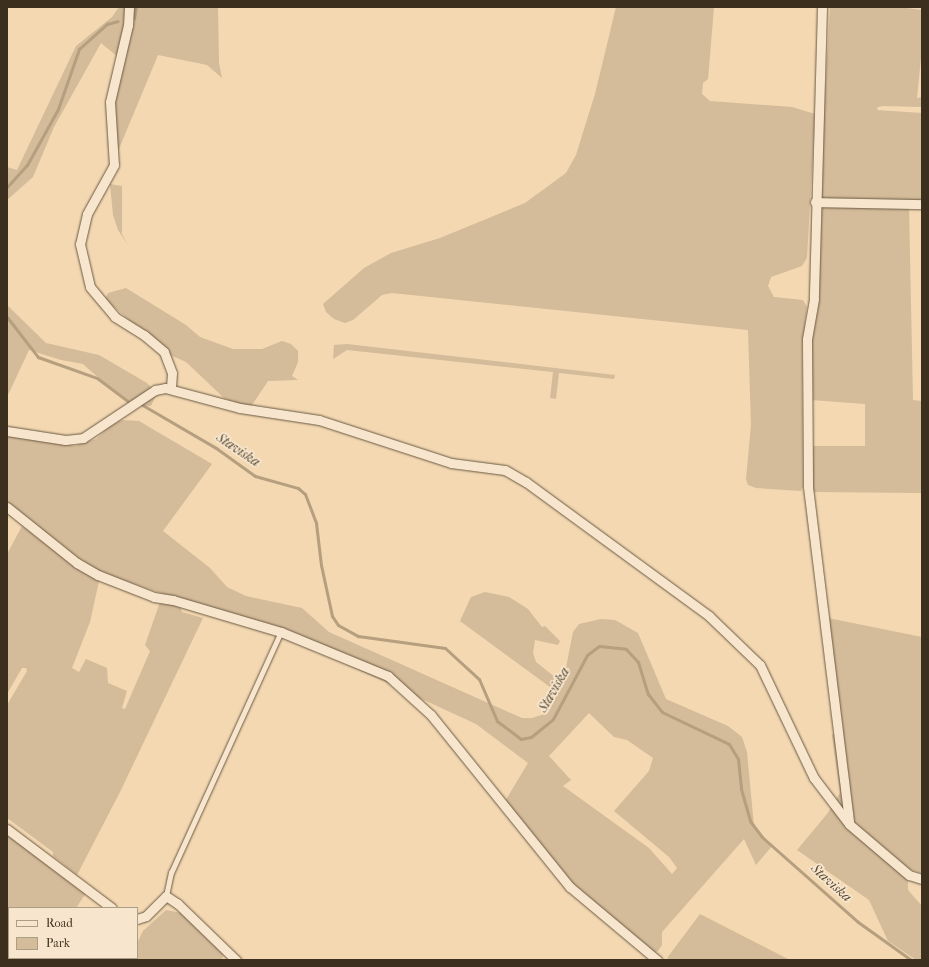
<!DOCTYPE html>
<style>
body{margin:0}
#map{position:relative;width:929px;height:967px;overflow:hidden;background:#f3d8b2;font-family:"IM FELL French Canon",serif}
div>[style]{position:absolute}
.green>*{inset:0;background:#d4bb99}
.stream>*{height:3px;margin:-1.5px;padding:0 1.5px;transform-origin:1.5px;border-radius:1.5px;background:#b59f7f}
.roads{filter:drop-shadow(0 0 1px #6a5942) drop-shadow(0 0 1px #6a5942)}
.lane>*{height:4.5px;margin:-2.25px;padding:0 2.25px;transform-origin:2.25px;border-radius:2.25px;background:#f7e6cd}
.street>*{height:9px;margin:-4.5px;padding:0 4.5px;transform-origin:4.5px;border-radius:4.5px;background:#f7e6cd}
span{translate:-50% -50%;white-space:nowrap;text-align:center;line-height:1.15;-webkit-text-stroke:3.5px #f7e6cd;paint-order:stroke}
.water-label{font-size:14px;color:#5a4b36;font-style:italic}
.frame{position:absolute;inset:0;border:8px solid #3c2f1d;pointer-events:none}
.legend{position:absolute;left:8px;top:907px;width:130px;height:52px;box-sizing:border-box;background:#f7e6cd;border:1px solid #ac9d87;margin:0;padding:5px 7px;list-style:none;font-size:12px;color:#3c2f1d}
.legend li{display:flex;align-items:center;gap:8px;height:20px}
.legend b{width:20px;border:1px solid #ac9d87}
</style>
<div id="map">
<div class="green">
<i style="clip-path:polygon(119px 7px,218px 7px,219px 63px,222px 78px,207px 65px,158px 55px,116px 156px,112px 126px,118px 57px,101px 43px,54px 127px,33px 177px,7px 200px,7px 167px,17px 170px,76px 46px,112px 17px)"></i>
<i style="clip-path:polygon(616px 7px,714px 7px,708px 79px,703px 83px,702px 94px,710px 101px,792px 107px,815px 114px,807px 258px,802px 266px,771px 277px,768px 286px,774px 297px,803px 300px,807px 307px,802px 347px,803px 486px,801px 491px,756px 488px,748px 485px,746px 479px,751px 425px,748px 330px,392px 293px,382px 295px,353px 320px,345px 323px,334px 319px,326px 312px,323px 304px,364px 268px,391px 253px,440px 238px,525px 203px,566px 173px,576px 155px,595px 94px)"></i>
<i style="clip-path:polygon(830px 7px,899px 7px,922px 10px,922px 48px,917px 98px,922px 97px,922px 107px,883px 106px,878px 107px,877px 110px,922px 113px,922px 201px,821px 200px,819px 191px)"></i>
<i style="clip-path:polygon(110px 184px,122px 186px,122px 234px,128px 245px,118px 230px,113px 215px)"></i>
<i style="clip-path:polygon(825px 206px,909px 206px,913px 400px,922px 401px,922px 493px,813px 492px,811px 446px,865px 446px,865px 404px,811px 400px,812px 330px,821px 208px)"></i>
<i style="clip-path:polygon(126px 288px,186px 325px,200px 337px,233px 349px,262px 349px,282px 341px,291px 344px,298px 351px,298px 362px,292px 376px,298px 380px,268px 381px,250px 408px,224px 398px,186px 362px,168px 354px,105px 299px,108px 293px)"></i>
<i style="clip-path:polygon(7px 305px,46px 343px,99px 355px,147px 383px,157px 393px,151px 406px,135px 406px,119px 396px,83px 364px,61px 360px,29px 350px,7px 397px)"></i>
<i style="clip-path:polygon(347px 344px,615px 375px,614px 379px,559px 373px,556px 399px,550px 398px,553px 372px,347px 350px,333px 359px,334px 345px)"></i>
<i style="clip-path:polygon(evenodd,123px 420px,139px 421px,212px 464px,163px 531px,210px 568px,227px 587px,246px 596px,302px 608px,329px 632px,522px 718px,532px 718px,548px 713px,563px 683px,573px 632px,579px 624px,601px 619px,615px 620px,638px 633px,666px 699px,728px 726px,742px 737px,747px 752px,754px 826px,772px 846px,756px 865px,744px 839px,662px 932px,662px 945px,658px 951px,655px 953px,646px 950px,566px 877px,504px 803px,528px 763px,476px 724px,283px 635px,102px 573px,75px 556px,7px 503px,7px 434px,75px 446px,96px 439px,112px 424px,123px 420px,589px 713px,614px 737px,627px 740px,653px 758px,649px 771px,614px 811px,669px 857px,677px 868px,672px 874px,649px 848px,563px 786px,571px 780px,549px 756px,589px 713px)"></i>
<i style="clip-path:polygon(22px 526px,99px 581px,90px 622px,72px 668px,79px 672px,86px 659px,107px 668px,108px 683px,127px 691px,122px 708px,125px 709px,150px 651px,145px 645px,160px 602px,180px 605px,182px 612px,203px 618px,121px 790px,77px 875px,53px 856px,53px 852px,7px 818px,7px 705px,27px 671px,26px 668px,22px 668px,7px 694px,7px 554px)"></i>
<i style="clip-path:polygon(485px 592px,509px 597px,528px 609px,542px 627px,545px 626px,560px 641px,558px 645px,535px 640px,533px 653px,536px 662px,555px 677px,550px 687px,460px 621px,471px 597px)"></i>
<i style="clip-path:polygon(828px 618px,922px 637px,922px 873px,908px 869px,908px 890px,922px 906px,922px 960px,916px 960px,888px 941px,869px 900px,797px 850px,827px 814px,840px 793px,832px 735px,843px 728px)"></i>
<i style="clip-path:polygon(7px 833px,86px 893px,76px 908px,9px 908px,9px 958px,56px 960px,7px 960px)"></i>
<i style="clip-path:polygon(166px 910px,181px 913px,223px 954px,222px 960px,129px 960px,137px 958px,137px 943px,143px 931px)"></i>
<i style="clip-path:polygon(700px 914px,790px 960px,671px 960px,667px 958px)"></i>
</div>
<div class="stream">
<i style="left:134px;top:18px;width:11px;rotate:-80deg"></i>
<i style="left:7px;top:187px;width:30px;rotate:-48deg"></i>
<i style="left:27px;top:165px;width:64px;rotate:-61deg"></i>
<i style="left:58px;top:109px;width:64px;rotate:-70.7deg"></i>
<i style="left:79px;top:49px;width:38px;rotate:-42deg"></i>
<i style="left:107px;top:24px;width:11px;rotate:-15deg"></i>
<i style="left:7px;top:317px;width:51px;rotate:52.2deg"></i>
<i style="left:38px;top:357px;width:63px;rotate:19.6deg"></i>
<i style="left:97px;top:378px;width:38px;rotate:37deg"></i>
<i style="left:139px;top:403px;width:89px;rotate:30.3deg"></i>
<i style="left:216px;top:448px;width:48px;rotate:35.7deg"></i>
<i style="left:255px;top:476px;width:45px;rotate:15.6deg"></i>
<i style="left:298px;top:488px;width:9px;rotate:41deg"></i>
<i style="left:305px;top:494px;width:31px;rotate:69deg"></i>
<i style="left:316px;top:523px;width:42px;rotate:83.2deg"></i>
<i style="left:321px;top:565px;width:52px;rotate:77.8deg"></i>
<i style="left:332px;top:616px;width:11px;rotate:56deg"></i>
<i style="left:338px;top:625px;width:23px;rotate:29deg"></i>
<i style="left:358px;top:636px;width:88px;rotate:7.9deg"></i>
<i style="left:445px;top:648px;width:46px;rotate:42.4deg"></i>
<i style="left:479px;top:679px;width:46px;rotate:66.8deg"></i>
<i style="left:497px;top:721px;width:30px;rotate:37deg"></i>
<i style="left:521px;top:739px;width:10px;rotate:-11deg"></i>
<i style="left:531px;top:737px;width:28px;rotate:-39deg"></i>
<i style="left:553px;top:719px;width:72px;rotate:-62deg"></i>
<i style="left:587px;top:655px;width:15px;rotate:-37deg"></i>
<i style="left:599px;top:646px;width:27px;rotate:6deg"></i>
<i style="left:626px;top:649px;width:18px;rotate:47deg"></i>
<i style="left:638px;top:662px;width:34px;rotate:73deg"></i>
<i style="left:648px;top:694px;width:23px;rotate:52deg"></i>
<i style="left:662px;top:712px;width:74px;rotate:25.5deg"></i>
<i style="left:729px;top:744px;width:17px;rotate:59deg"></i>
<i style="left:738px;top:759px;width:30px;rotate:84deg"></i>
<i style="left:741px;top:789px;width:33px;rotate:74deg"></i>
<i style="left:750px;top:821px;width:20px;rotate:53deg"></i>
<i style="left:762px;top:837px;width:128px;rotate:41.5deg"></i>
<i style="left:858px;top:922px;width:65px;rotate:35.6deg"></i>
</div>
<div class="roads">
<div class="lane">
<i style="left:166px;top:896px;width:24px;rotate:-78deg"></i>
<i style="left:171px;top:873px;width:265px;rotate:-65.5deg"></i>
</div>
<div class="street">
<i style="left:129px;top:7px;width:18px;rotate:93deg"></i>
<i style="left:128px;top:25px;width:79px;rotate:103.2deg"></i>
<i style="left:110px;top:102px;width:63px;rotate:86.4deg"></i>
<i style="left:114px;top:165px;width:56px;rotate:118.9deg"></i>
<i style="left:87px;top:214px;width:31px;rotate:103deg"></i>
<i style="left:80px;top:244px;width:44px;rotate:76.9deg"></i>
<i style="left:90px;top:287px;width:39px;rotate:50deg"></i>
<i style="left:115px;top:317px;width:34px;rotate:32deg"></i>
<i style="left:144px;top:335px;width:26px;rotate:40deg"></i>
<i style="left:164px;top:352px;width:22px;rotate:69deg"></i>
<i style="left:172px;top:373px;width:16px;rotate:94deg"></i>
<i style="left:822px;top:7px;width:292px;rotate:91.6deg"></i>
<i style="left:814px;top:299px;width:41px;rotate:99.9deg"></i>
<i style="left:807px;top:339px;width:148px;rotate:89.6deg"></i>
<i style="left:808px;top:487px;width:337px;rotate:83deg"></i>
<i style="left:815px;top:202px;width:107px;rotate:1.1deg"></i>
<i style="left:7px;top:431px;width:59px;rotate:8.8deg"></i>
<i style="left:65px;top:440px;width:18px;rotate:-6deg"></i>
<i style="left:83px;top:438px;width:87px;rotate:-33.7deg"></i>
<i style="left:155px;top:390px;width:10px;rotate:-11deg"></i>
<i style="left:165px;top:388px;width:78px;rotate:14.9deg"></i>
<i style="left:240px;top:408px;width:80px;rotate:8.6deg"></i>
<i style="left:319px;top:420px;width:139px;rotate:18deg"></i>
<i style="left:451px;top:463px;width:54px;rotate:7.4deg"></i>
<i style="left:505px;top:470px;width:24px;rotate:30deg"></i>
<i style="left:526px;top:482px;width:227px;rotate:36.2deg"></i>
<i style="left:709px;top:616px;width:71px;rotate:43.9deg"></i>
<i style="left:760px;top:665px;width:125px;rotate:64.5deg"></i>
<i style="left:814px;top:778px;width:58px;rotate:52.7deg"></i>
<i style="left:849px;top:824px;width:79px;rotate:40.4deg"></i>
<i style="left:909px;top:875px;width:14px;rotate:17deg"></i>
<i style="left:7px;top:507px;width:90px;rotate:38.7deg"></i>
<i style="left:77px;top:563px;width:24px;rotate:30deg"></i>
<i style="left:98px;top:575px;width:60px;rotate:21.4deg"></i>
<i style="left:154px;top:597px;width:19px;rotate:9deg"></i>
<i style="left:173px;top:600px;width:113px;rotate:16.5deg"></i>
<i style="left:281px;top:632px;width:116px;rotate:22.4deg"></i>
<i style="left:388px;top:676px;width:58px;rotate:42.2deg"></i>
<i style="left:431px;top:715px;width:221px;rotate:51.1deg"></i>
<i style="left:570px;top:887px;width:114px;rotate:40deg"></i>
<i style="left:7px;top:829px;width:131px;rotate:37deg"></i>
<i style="left:137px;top:919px;width:9px;rotate:-18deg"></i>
<i style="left:146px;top:916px;width:28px;rotate:-45deg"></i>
<i style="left:166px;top:896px;width:14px;rotate:34deg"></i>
<i style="left:178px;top:904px;width:81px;rotate:44deg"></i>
</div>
</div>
<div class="water-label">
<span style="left:238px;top:450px;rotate:34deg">Staviska</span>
<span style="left:554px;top:690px;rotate:-60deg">Staviska</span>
<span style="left:831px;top:883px;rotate:42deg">Staviska</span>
</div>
<div class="frame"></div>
<ul class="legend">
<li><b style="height:5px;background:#f7e6cd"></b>Road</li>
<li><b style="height:11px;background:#d4bb99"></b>Park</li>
</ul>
</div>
